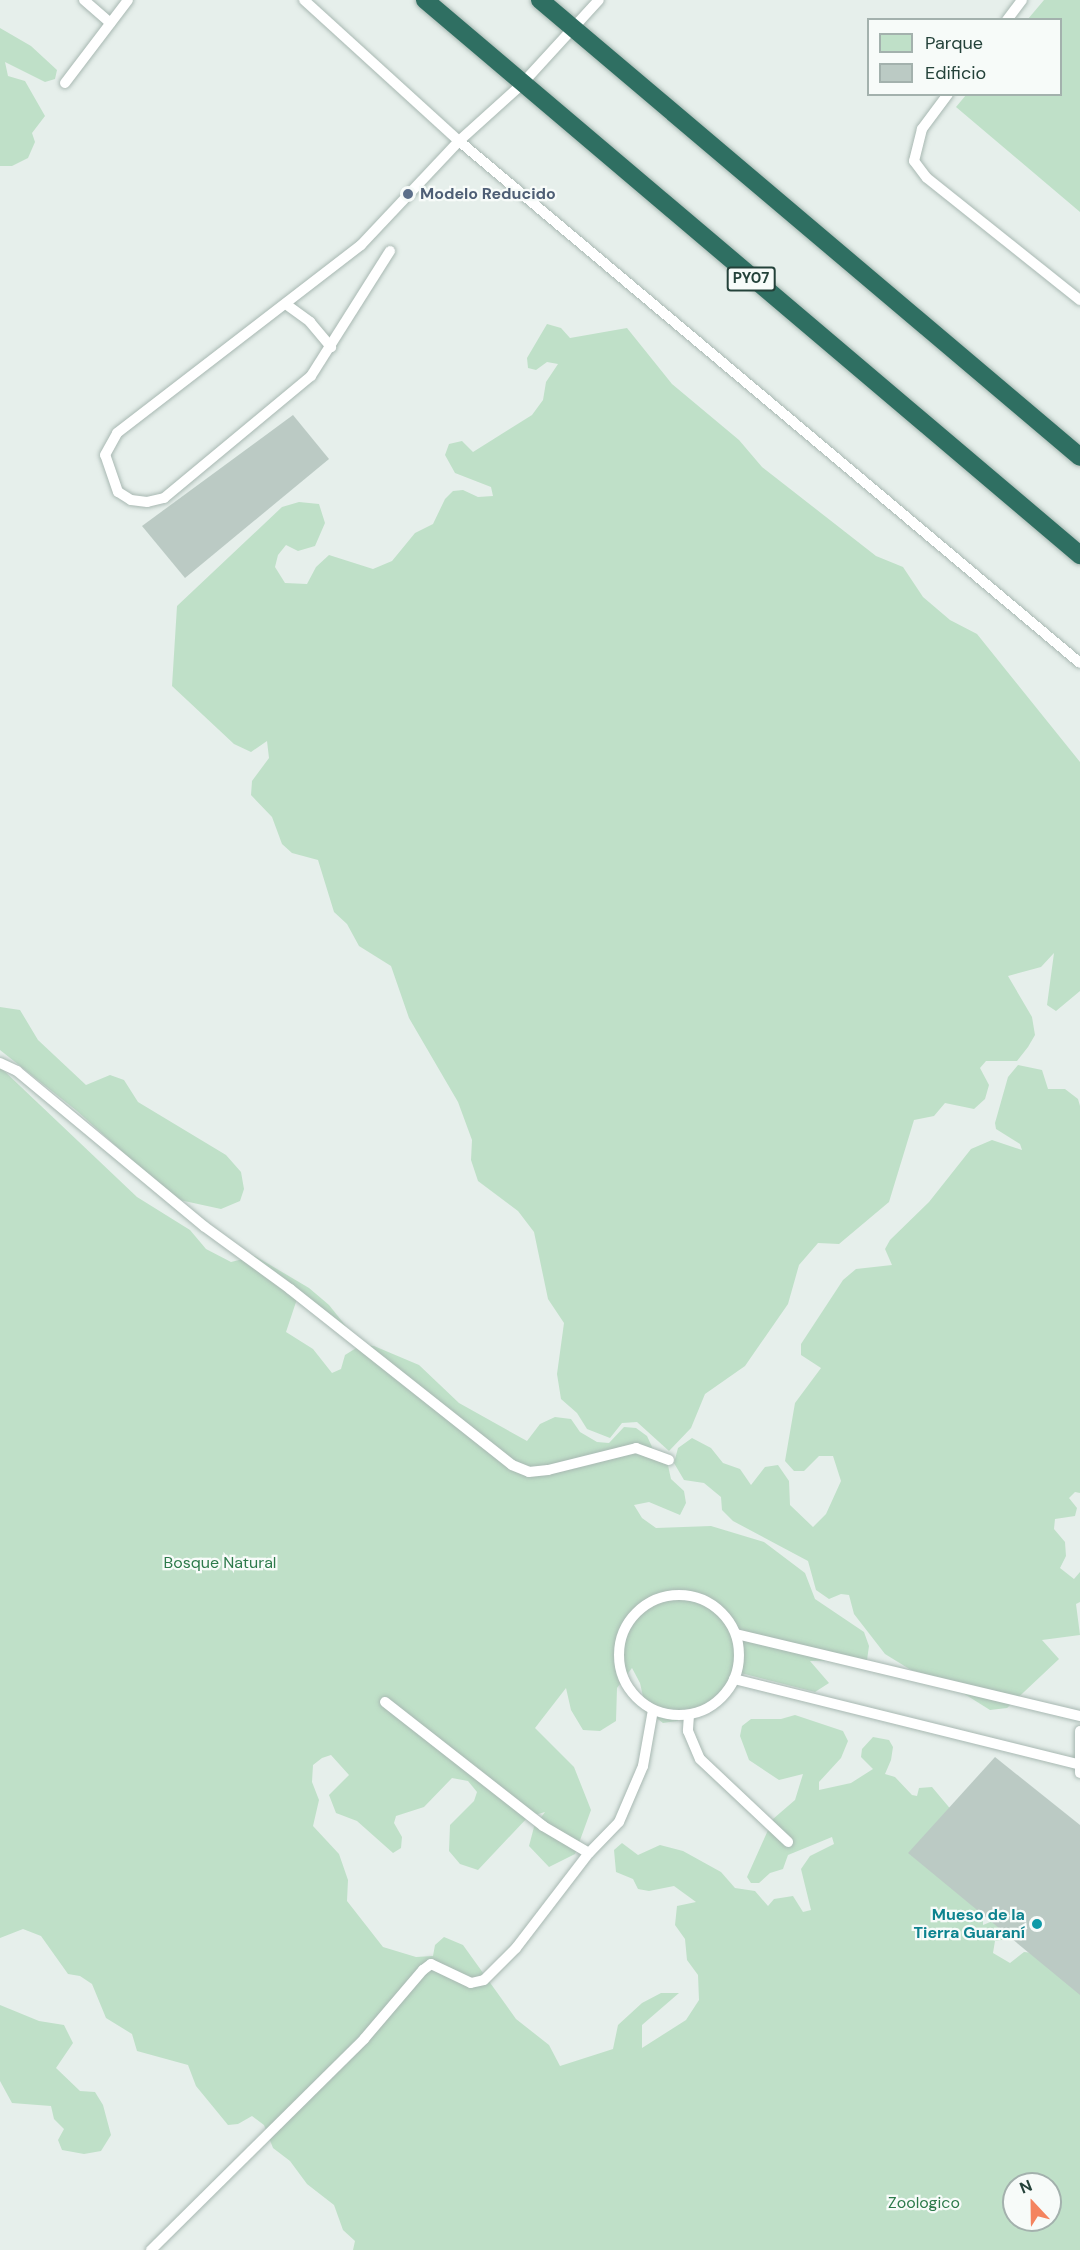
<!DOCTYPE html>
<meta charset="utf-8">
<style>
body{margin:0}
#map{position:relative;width:1080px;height:2250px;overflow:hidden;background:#e6efeb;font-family:"DM Sans",sans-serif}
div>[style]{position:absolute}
.green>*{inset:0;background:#bfe0c8}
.building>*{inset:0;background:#bbcac4}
.roads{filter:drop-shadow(0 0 2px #a8b8b2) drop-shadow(0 0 2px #a8b8b2)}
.lane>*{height:10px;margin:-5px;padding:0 5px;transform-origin:5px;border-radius:5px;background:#fff}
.lane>.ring{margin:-5px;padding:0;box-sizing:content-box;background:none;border:10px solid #fff;border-radius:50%}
.highway>*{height:18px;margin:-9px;padding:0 9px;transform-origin:9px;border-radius:9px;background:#2f6f62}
.dots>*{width:16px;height:16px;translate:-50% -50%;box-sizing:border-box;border:3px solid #f7fbf9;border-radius:50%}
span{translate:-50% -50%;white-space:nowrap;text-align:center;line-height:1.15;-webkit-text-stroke:4.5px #f7fbf9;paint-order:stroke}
.shield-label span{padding:2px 4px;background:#f7fbf9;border:2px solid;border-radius:4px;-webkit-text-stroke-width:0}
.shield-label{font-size:15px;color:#24423a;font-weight:700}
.service-label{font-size:16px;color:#4e5e75;font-weight:700}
.left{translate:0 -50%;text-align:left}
.park-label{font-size:16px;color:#2d7a4b}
.culture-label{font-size:16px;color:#0d838f;font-weight:700}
.right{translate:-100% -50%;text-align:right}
.legend{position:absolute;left:867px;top:18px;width:195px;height:78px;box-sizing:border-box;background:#f7fbf9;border:2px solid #a3b1ad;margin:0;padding:8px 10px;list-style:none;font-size:18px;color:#24423a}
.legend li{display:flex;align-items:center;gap:12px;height:30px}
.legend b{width:30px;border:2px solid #a3b1ad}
.north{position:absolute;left:1002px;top:2172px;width:60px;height:60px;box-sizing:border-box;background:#f7fbf9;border:2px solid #a3b1ad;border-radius:50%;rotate:338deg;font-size:16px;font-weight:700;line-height:24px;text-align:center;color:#24423a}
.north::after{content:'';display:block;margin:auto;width:21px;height:27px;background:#f4845f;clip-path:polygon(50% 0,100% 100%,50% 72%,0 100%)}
</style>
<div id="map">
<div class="green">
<i style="clip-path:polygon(1044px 0,1080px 0,1080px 212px,956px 107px,966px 95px,1060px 94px,1060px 20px,1028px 19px)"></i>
<i style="clip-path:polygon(0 28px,31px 46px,57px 70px,55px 79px,45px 82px,5px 62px,8px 76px,25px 81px,45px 116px,32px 133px,35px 142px,28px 158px,12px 166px,0 166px)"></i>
<i style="clip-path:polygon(547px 324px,561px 328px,570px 338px,627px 328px,672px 384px,739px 440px,762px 467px,876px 556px,903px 567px,923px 597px,950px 620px,977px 634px,1080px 762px,1080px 991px,1056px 1011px,1047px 1005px,1054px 953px,1041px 967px,1008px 976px,1032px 1017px,1035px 1035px,1028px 1047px,1017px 1061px,986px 1061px,980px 1068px,989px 1085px,985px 1099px,974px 1109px,945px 1103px,934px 1116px,914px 1120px,889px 1202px,839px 1244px,818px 1243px,799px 1265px,788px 1304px,745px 1366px,705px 1394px,691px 1428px,669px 1451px,637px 1422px,622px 1423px,610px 1438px,587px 1429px,577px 1413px,561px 1399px,557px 1374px,564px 1323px,548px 1299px,534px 1232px,518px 1211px,478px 1181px,471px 1160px,472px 1140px,458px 1102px,409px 1018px,391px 966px,359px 946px,347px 924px,334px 912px,318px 860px,292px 853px,282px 844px,272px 817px,251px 795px,252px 781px,269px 758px,267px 741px,251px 752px,234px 744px,172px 686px,177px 606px,282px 507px,299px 502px,319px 504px,325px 523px,315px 546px,298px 551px,286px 545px,278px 555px,275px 567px,285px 583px,307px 584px,316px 567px,329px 555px,373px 569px,392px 561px,415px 533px,433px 524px,445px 499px,453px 491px,463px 490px,478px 497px,493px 496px,491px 487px,455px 473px,445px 455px,449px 444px,462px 441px,473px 452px,532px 415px,543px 400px,546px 382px,558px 364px,547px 362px,536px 370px,528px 368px,527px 358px)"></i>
<i style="clip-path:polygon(0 1007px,20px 1010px,38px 1040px,86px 1085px,110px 1075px,124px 1080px,138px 1102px,226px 1155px,241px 1172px,244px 1189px,240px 1201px,221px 1209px,175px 1199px,77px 1111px,0 1050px)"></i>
<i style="clip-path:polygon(1018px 1065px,1042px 1070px,1048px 1089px,1065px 1089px,1078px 1099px,1080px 1106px,1080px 1493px,1075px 1492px,1069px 1498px,1077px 1508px,1075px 1516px,1055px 1519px,1054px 1529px,1065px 1542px,1066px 1556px,1060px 1568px,1074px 1579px,1080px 1572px,1080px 1602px,1076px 1604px,1080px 1635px,1042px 1640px,1059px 1659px,1007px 1708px,990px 1710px,939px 1678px,911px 1670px,885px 1654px,854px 1614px,849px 1595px,841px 1594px,829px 1599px,816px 1590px,808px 1561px,733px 1521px,722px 1510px,721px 1497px,704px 1483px,684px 1480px,674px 1463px,678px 1448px,692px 1438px,711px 1448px,723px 1463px,740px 1469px,751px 1485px,765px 1467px,778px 1465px,789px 1481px,790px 1505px,813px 1527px,826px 1514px,841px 1481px,833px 1456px,819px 1456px,804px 1471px,794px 1471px,785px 1461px,795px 1403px,821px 1368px,801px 1355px,801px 1344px,843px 1280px,856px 1269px,892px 1265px,885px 1249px,890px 1240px,929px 1202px,971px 1149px,992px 1140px,1022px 1150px,1020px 1144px,996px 1129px,995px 1123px,1008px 1077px)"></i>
<i style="clip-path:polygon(evenodd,0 1067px,137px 1197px,190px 1230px,206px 1249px,231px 1262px,255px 1256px,309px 1288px,329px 1305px,349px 1330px,344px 1337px,297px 1299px,286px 1332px,313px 1349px,332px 1373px,341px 1369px,345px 1355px,361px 1345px,374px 1346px,419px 1365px,459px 1403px,527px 1441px,540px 1424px,555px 1417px,571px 1419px,580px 1432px,597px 1442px,609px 1443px,624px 1427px,636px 1428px,647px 1436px,653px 1449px,667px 1461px,671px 1479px,684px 1491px,686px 1503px,680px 1515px,649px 1502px,634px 1505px,642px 1518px,656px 1528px,711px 1526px,764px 1542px,805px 1573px,815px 1599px,864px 1632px,869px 1646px,867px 1660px,810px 1661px,829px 1683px,815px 1692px,737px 1672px,723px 1697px,677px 1721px,663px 1723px,646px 1710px,640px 1683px,632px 1668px,617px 1688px,616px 1721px,600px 1731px,583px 1730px,571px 1710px,566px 1688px,535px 1728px,574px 1767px,591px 1810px,575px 1854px,549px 1867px,529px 1846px,534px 1827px,545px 1812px,528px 1817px,478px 1870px,460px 1864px,449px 1851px,450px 1825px,474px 1801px,477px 1792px,468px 1781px,452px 1778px,424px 1807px,396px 1816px,394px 1823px,402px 1837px,401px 1848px,393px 1853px,357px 1821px,336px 1813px,329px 1795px,349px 1775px,331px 1755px,322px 1758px,313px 1765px,312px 1782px,319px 1800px,313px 1826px,339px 1854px,348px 1880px,347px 1901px,383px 1947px,416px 1957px,433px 1956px,435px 1945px,444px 1937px,463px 1945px,516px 2019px,549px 2045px,560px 2066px,613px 2049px,618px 2025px,642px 2003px,661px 1993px,679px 1993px,642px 2025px,642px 2048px,686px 2020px,699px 2000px,698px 1975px,687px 1960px,685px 1939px,675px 1925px,677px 1906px,696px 1902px,674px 1886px,649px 1891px,638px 1889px,633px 1879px,616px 1872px,614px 1850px,622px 1843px,638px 1855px,660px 1845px,683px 1851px,721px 1872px,735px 1888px,755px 1891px,768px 1906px,774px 1899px,793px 1896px,803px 1912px,811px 1910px,801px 1869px,810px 1856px,834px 1844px,832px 1837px,788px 1855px,783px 1869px,770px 1873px,759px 1883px,751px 1883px,747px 1877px,773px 1819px,795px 1800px,803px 1774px,779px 1780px,749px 1760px,740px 1736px,742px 1726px,751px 1719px,781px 1719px,795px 1715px,843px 1731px,848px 1741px,841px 1758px,819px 1782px,819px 1790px,851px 1783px,873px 1769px,861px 1757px,862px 1749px,873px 1737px,889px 1740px,893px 1747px,891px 1760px,885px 1774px,895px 1777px,912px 1795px,917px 1796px,919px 1788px,932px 1787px,953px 1812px,983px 1907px,983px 1925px,995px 1920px,1007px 1928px,1008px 1939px,995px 1941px,993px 1953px,1010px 1963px,1024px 1952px,1053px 1955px,1080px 1978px,1080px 2250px,353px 2250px,355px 2241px,343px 2230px,334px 2205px,307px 2184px,290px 2161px,273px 2148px,264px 2125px,252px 2116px,238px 2124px,228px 2125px,196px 2086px,188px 2065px,137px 2051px,132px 2034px,106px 2018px,92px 1984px,80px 1976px,68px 1974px,41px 1936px,23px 1929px,0 1938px,0 1067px,1014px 2184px,1050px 2184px,1050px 2220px,1014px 2220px,1014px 2184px)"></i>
<i style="clip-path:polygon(0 2005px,39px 2021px,64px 2025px,73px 2043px,56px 2068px,80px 2091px,95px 2092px,103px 2105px,111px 2135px,101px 2151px,84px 2154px,62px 2150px,58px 2140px,64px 2129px,54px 2119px,51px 2106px,12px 2103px,0 2081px)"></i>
</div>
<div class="building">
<i style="clip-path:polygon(293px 415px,329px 459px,185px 578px,142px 526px)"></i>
<i style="clip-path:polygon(995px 1757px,1080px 1825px,1080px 1995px,908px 1853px)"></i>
</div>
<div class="roads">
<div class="lane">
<i style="left:84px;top:0;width:35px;rotate:41deg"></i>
<i style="left:304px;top:0;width:210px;rotate:42.3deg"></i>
<i style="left:459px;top:141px;width:811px;rotate:40.05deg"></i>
<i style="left:1007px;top:20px;width:25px;rotate:-53deg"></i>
<i style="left:65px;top:83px;width:104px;rotate:-52.8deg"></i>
<i style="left:948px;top:94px;width:44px;rotate:126.6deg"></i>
<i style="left:922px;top:129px;width:33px;rotate:104deg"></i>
<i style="left:914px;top:161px;width:21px;rotate:53deg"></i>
<i style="left:927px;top:178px;width:196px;rotate:38.6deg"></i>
<i style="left:390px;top:251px;width:148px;rotate:122.3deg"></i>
<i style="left:311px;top:376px;width:191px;rotate:140.3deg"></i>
<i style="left:164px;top:498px;width:17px;rotate:167deg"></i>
<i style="left:147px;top:502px;width:16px;rotate:-173deg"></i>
<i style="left:131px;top:500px;width:15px;rotate:-148deg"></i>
<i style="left:118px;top:492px;width:39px;rotate:-109deg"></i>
<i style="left:105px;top:455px;width:25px;rotate:-61deg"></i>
<i style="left:117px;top:433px;width:308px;rotate:-37.6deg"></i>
<i style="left:361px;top:245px;width:143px;rotate:-46.7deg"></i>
<i style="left:459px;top:141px;width:84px;rotate:-42.1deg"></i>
<i style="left:521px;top:85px;width:115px;rotate:-47.5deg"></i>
<i style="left:287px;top:305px;width:29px;rotate:36deg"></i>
<i style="left:310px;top:322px;width:33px;rotate:50deg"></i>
<i style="left:0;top:1063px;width:19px;rotate:25deg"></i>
<i style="left:17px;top:1071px;width:244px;rotate:39.7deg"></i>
<i style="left:205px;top:1227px;width:105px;rotate:36.1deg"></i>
<i style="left:290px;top:1289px;width:283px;rotate:38.4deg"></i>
<i style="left:512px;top:1465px;width:18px;rotate:22deg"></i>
<i style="left:529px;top:1472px;width:19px;rotate:-6deg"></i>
<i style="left:548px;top:1470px;width:91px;rotate:-14deg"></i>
<i style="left:636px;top:1448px;width:35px;rotate:20deg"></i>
<i class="ring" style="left:619px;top:1595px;width:110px;height:110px"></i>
<i style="left:736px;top:1634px;width:354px;rotate:13.4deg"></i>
<i style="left:734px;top:1679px;width:353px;rotate:13.9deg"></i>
<i style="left:385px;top:1702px;width:201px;rotate:38.1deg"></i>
<i style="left:543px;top:1826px;width:53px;rotate:30.4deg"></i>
<i style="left:589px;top:1853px;width:43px;rotate:-45.9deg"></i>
<i style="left:619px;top:1822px;width:61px;rotate:-66.8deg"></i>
<i style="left:643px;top:1766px;width:57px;rotate:-79.9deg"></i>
<i style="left:689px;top:1715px;width:16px;rotate:94deg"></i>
<i style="left:688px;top:1731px;width:30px;rotate:67deg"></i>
<i style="left:700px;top:1759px;width:121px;rotate:43.3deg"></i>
<i style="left:1080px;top:1731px;width:42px;rotate:90deg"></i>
<i style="left:151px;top:2250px;width:300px;rotate:-44.7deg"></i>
<i style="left:364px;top:2039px;width:91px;rotate:-49.5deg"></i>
<i style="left:423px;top:1970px;width:10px;rotate:-37deg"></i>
<i style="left:431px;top:1964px;width:44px;rotate:25.4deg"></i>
<i style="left:471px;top:1983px;width:13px;rotate:-13deg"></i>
<i style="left:484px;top:1980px;width:45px;rotate:-45deg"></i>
<i style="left:516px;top:1948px;width:120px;rotate:-52.5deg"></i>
</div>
<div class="highway">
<i style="left:425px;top:0;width:859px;rotate:40.28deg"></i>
<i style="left:540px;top:0;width:707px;rotate:40.24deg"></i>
</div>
</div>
<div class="dots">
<i style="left:408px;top:194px;background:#5c6f8a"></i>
<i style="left:1037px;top:1924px;background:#0f9aa8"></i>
</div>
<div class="shield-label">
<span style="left:751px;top:279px">PY07</span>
</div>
<div class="service-label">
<span class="left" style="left:420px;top:194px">Modelo Reducido</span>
</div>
<div class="park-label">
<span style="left:220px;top:1563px">Bosque Natural</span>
<span style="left:924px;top:2203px">Zoologico</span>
</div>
<div class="culture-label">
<span class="right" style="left:1025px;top:1924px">Mueso de la<br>Tierra Guaraní</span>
</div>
<ul class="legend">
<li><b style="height:16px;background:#bfe0c8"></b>Parque</li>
<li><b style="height:16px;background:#bbcac4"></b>Edificio</li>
</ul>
<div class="north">N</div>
</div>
